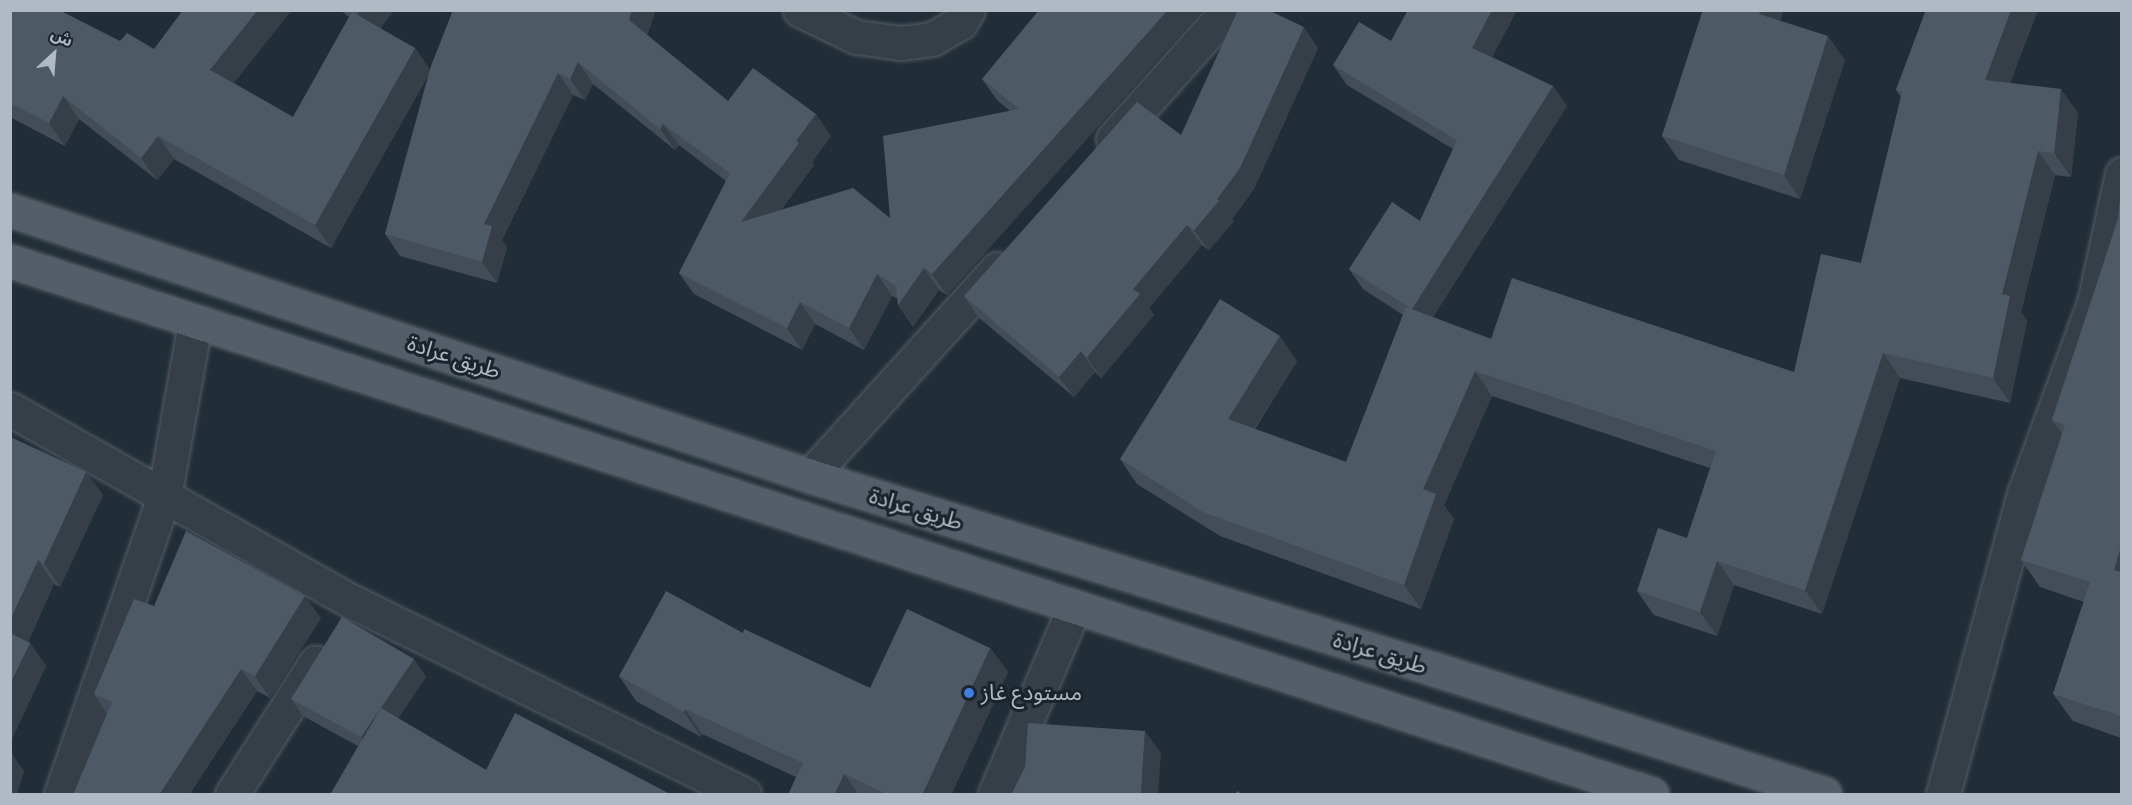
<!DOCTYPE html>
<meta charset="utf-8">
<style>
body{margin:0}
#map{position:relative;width:2132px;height:805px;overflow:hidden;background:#222e37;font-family:Cabin,"Noto Sans Arabic",sans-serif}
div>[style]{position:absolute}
.roads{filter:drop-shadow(0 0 2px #535d65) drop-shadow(0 0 2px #535d65)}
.street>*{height:33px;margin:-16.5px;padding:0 16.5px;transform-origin:16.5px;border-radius:16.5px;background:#363f48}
.primary>*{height:33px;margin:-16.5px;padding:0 16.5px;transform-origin:16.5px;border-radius:16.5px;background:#545e68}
.wall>*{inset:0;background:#424d58}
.shaded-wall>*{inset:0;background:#363f47}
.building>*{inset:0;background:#4d5a66}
.dots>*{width:16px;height:16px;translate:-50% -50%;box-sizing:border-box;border:3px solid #1b242c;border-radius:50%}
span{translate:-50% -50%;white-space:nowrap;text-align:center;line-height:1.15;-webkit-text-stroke:6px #1b242c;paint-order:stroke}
.street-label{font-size:22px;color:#b0bac4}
.poi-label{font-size:22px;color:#b0bac4}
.left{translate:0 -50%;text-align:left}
.frame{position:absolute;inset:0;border:12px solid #b0bac4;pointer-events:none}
.north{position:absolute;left:24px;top:24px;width:60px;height:60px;-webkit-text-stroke:4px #1b242c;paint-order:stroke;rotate:26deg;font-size:16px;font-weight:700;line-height:24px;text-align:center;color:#b0bac4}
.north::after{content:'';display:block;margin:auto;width:21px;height:27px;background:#b0bac4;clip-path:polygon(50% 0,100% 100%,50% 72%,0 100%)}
</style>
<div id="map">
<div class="roads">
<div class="street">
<i style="left:800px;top:10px;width:62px;rotate:25.7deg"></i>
<i style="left:856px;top:37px;width:45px;rotate:7.6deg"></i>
<i style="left:901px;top:43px;width:31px;rotate:-7deg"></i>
<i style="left:932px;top:39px;width:32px;rotate:-30deg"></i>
<i style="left:960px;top:23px;width:15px;rotate:-58deg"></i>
<i style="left:1113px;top:139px;width:173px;rotate:-48.3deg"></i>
<i style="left:10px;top:409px;width:394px;rotate:29.4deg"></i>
<i style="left:353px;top:602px;width:436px;rotate:26.2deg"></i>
<i style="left:810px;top:476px;width:279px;rotate:-47.9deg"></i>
<i style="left:61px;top:794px;width:314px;rotate:-70.9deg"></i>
<i style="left:164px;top:497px;width:177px;rotate:-79.9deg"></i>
<i style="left:232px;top:794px;width:156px;rotate:-57.5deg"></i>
<i style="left:995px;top:794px;width:202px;rotate:-67deg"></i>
<i style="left:1943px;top:794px;width:311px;rotate:-74.9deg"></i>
<i style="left:2024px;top:494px;width:203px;rotate:-69.9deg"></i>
<i style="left:2094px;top:303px;width:132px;rotate:-77.8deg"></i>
</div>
<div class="primary">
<i style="left:10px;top:210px;width:843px;rotate:18.39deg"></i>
<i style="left:810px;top:476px;width:653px;rotate:17.19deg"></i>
<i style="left:1434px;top:669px;width:410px;rotate:17.7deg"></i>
<i style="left:10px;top:261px;width:1726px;rotate:17.98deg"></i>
</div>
</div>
<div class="wall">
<i style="clip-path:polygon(10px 10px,120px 41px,154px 49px,234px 83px,293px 117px,349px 17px,340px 10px,394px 10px,380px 29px,415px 48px,430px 70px,656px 10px,647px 35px,728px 101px,831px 136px,812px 162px,814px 165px,781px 210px,890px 218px,1010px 111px,997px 100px,982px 79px,1202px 10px,947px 295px,939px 290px,913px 327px,898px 305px,898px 299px,892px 296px,864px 350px,815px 324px,802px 350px,694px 294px,679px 273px,726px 181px,679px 145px,675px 150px,593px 84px,585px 100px,573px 95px,502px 240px,507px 247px,497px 283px,400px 256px,385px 234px,429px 73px,331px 248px,174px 159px,157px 180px,79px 119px,65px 146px,10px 117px)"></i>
<i style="clip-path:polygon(1408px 10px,1517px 10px,1492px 57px,1553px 86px,1567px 106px,1433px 317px,1491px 339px,1794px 372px,1861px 263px,1901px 97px,1896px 90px,1926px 10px,2038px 10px,2010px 83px,2078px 113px,2071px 177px,2055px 175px,2021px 312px,2027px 321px,2010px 403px,1900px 378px,1822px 614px,1734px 585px,1717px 636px,1654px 615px,1637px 591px,1687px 538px,1710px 468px,1492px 396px,1444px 505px,1454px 519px,1421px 609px,1220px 536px,1137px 484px,1120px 459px,1297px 361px,1255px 429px,1346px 462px,1403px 315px,1363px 289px,1349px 269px,1420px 221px,1453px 149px,1347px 85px,1333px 65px,1391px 41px)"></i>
<i style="clip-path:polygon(1703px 10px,1783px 10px,1780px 21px,1845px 60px,1800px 199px,1679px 160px,1662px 136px)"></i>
<i style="clip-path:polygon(1318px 48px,1254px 189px,1232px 219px,1234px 221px,1209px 250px,1202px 245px,1149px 308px,1154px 315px,1101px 378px,1095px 372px,1074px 397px,978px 317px,964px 296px,1181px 135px)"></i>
<i style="clip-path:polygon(2121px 191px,2121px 738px,2073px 721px,2053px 694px,2084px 602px,2040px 587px,2021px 560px,2062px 434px,2052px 420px,2118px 219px)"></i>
<i style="clip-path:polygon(10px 437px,86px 472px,103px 495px,60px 587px,54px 584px,28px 642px,30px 643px,46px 666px,10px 743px)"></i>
<i style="clip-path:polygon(321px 618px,270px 698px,257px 691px,189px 795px,73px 795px,107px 714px,94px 694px)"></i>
<i style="clip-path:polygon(743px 633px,870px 688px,990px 648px,1008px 672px,951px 795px,788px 795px,796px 777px,702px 734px,701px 737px,636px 701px,619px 676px)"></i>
<i style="clip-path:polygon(414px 659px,426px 677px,398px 718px,486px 770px,330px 795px,358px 746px,303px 716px,291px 699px)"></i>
</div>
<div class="shaded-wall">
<i style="clip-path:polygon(258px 10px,292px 10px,226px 93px,210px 70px)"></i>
<i style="clip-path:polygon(361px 10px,394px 10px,374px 36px,358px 14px)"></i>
<i style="clip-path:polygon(632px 10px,656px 10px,644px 42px,629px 20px)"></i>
<i style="clip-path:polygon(1168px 10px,1202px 10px,947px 295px,932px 274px)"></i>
<i style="clip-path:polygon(1492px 10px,1517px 10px,1486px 68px,1472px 48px)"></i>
<i style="clip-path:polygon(1760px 10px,1783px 10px,1776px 37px,1759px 14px)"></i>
<i style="clip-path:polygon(2011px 10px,2038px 10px,2002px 104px,1985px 80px)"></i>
<i style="clip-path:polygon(1304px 27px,1318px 48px,1254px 189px,1232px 219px,1234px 221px,1209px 250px,1194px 230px,1217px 199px)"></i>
<i style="clip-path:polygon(1828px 36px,1845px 60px,1800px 199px,1784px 175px)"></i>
<i style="clip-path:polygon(415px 48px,431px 71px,331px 248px,315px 225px)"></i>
<i style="clip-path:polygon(578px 62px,593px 84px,585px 100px,570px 79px)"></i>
<i style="clip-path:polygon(558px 73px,573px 95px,502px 240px,507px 247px,497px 283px,482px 262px,484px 224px)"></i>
<i style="clip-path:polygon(1553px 86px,1567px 106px,1425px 329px,1412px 309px)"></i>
<i style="clip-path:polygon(2061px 89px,2078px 113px,2071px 177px,2054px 153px)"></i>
<i style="clip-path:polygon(63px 96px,79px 119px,65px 146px,49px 123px)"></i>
<i style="clip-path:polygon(816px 114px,831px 136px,812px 162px,814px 165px,756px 243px,741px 222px,796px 141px)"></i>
<i style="clip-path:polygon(663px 124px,679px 145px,675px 150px,660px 129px)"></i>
<i style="clip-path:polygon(158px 136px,174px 159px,157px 180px,141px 158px)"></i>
<i style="clip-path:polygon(2038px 151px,2055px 175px,2021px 312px,2027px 321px,2010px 403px,1993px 378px,2002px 294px)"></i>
<i style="clip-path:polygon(1187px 225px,1202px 245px,1149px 308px,1154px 315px,1101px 378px,1087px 357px,1133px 289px)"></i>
<i style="clip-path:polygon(924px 268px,939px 290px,913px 327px,898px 305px)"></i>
<i style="clip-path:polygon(877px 274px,892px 296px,864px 350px,849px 328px)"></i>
<i style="clip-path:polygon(800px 302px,815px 324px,802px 350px,787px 328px)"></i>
<i style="clip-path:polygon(1280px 336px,1297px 361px,1245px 443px,1228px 419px)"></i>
<i style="clip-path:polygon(1081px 351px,1095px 372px,1074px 397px,1059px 377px)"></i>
<i style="clip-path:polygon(1883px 353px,1900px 378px,1822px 614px,1805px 590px)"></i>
<i style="clip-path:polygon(1475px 371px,1492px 396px,1444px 505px,1454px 519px,1421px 609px,1404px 585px,1423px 489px)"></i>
<i style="clip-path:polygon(86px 472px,103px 495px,60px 587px,44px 563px)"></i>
<i style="clip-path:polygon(2121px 546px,2121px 581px,2114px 570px)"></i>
<i style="clip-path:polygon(38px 560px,54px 584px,22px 654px,10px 638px,10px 620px)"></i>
<i style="clip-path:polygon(1717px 561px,1734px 585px,1717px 636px,1700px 612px)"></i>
<i style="clip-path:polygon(305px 596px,321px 618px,270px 698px,255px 676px)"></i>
<i style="clip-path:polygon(30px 643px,46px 666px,10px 743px,10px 684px)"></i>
<i style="clip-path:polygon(990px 648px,1008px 672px,951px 795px,922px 795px)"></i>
<i style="clip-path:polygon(414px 659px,426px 677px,374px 755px,361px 737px)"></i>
<i style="clip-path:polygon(241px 669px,257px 691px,189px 795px,159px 795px)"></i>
<i style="clip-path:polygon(685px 709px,702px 734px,701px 737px,684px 712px)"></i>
<i style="clip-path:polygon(1145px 731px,1161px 753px,1158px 795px,1141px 795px)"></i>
<i style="clip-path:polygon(10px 751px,24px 771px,17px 795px,10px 795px)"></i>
<i style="clip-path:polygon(844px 774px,859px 795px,834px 795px)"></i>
</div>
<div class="building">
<i style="clip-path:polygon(10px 10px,59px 10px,120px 41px,127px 33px,154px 49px,183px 10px,258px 10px,210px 70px,293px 117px,352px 12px,415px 48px,315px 225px,158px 136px,141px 158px,63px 96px,49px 123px,10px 103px)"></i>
<i style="clip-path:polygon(453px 10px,632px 10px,629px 20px,728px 101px,753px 68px,816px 114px,796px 141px,799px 143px,741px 222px,853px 188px,890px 218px,883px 136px,1019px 109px,982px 79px,1039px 10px,1168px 10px,932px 274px,924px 268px,898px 305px,896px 286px,877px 274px,849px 328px,800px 302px,787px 328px,679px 273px,730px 173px,663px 124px,660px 129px,578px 62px,570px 79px,558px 73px,484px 224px,492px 226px,482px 262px,385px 234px,431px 66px)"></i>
<i style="clip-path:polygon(1238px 10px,1268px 10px,1304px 27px,1240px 168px,1217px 199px,1219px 201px,1194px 230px,1187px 225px,1133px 289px,1140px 294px,1087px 357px,1081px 351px,1059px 377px,964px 296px,1137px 102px,1181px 135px)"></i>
<i style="clip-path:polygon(1408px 10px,1492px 10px,1472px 48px,1553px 86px,1412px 309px,1349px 269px,1392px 202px,1420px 221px,1457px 140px,1333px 65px,1359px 22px,1391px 41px)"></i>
<i style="clip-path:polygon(1703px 10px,1760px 10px,1759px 14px,1828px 36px,1784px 175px,1662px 136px)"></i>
<i style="clip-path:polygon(1926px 10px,2011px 10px,1985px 80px,2061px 89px,2054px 153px,2038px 151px,2002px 294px,2010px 296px,1993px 378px,1883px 353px,1805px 590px,1717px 561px,1700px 612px,1637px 591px,1658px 528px,1687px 538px,1716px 451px,1475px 371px,1423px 489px,1436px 494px,1404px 585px,1203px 512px,1120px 459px,1220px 299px,1280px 336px,1228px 419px,1346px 462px,1406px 307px,1491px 339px,1512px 278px,1794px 372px,1821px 254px,1861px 263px,1902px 92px,1896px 90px)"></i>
<i style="clip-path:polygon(2121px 191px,2121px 546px,2114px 570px,2121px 572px,2121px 716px,2053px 694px,2090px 582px,2021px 560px,2065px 425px,2052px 420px,2118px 219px)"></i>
<i style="clip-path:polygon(10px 437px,86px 472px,44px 563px,38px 560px,10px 620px)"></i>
<i style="clip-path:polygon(186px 531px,305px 596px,255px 676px,241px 669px,159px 795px,73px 795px,112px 702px,94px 694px,134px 599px,154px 606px)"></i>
<i style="clip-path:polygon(666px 591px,743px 633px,744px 629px,870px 688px,907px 609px,990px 648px,922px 795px,889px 795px,844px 774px,834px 795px,788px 795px,803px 763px,685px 709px,684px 712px,619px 676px)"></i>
<i style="clip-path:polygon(342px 617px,414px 659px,361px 737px,291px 699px)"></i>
<i style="clip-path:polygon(10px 633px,30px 643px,10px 684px)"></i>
<i style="clip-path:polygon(381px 708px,486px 770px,515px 713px,672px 795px,330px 795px)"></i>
<i style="clip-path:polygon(1028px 723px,1145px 731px,1141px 795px,1011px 795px,1025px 767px)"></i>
<i style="clip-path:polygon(1237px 791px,1244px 795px,1235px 795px)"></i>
</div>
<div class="dots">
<i style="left:969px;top:693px;background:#3f7fe0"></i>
</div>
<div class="street-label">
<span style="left:454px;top:357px;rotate:18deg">طريق عرادة</span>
<span style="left:916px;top:509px;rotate:17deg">طريق عرادة</span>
<span style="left:1380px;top:653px;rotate:17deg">طريق عرادة</span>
</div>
<div class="poi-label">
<span class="left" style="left:981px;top:693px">مستودع غاز</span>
</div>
<div class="frame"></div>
<div class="north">ش</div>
</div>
